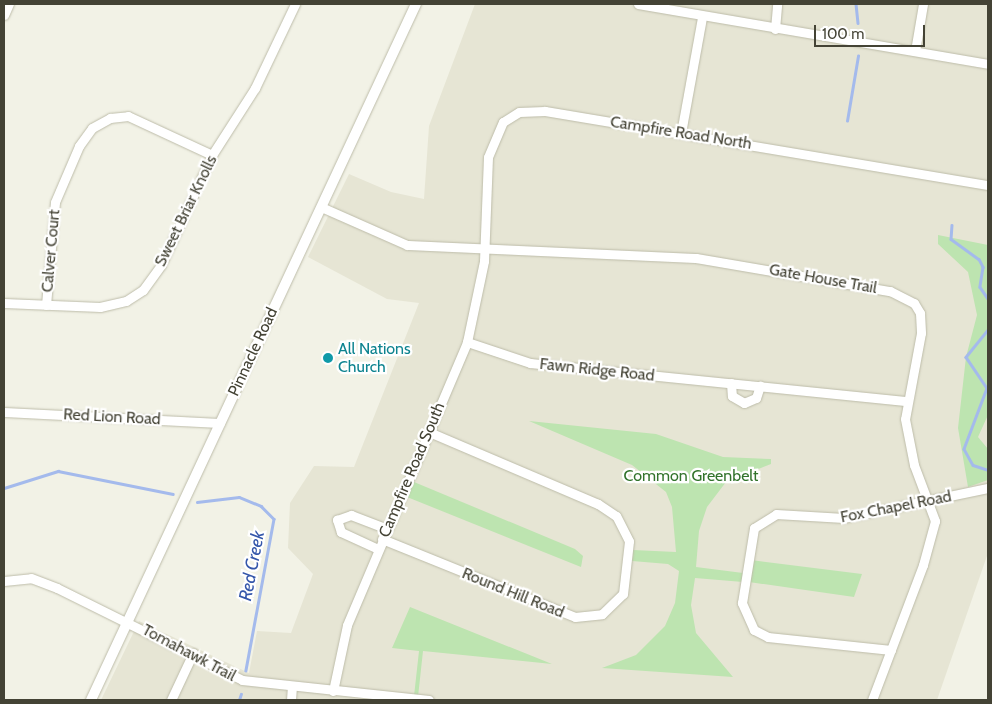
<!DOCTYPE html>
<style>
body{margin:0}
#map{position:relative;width:992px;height:704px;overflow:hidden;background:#f2f2e6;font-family:Cabin,sans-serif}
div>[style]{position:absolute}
.residential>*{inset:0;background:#e6e5d4}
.green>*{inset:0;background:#bde4b0}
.stream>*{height:2.5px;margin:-1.25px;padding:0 1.25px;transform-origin:1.25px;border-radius:1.25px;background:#a4baec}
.roads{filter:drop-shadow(0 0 1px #bdbca9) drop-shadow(0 0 1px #bdbca9)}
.minor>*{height:9px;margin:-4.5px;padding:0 4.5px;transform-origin:4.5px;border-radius:4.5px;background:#fff}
.tertiary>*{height:10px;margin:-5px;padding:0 5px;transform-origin:5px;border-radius:5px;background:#fff}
.dots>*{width:14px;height:14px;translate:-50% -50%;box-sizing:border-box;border:2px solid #fff;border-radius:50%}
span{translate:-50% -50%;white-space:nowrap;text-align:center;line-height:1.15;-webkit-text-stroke:4.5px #fff;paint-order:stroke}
.street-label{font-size:16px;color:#444335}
.culture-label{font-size:16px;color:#0d838f}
.left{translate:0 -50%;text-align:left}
.park-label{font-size:16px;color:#32732c}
.water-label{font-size:18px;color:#3456aa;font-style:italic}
.frame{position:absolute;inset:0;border:5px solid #444335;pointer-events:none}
.scale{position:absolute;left:814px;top:25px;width:111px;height:22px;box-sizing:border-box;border:2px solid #444335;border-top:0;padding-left:6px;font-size:15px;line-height:18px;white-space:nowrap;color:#444335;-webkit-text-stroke:4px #fff;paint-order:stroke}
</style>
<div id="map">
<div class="residential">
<i style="clip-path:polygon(475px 4px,988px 4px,988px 553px,937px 700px,101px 700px,139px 621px,249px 673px,257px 631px,291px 633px,313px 574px,288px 548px,290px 503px,314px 466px,354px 467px,419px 303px,387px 299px,308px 257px,349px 174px,391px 192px,424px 199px,429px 126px)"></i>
</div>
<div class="green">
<i style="clip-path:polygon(938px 235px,988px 245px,988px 415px,978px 437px,988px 449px,988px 480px,968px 487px,958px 428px,966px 357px,977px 315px,968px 272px,938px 244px)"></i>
<i style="clip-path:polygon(529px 421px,656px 434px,723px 457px,771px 459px,771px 464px,726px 482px,707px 507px,699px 531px,696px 567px,743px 573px,743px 582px,695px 578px,691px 605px,696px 633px,733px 677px,602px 668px,636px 655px,665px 626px,675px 603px,679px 571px,668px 564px,632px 561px,633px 550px,676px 552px,672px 507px,666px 492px,632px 465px)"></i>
<i style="clip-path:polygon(414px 482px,575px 549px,583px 556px,581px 567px,407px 497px)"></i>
<i style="clip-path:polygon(751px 560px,862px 574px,854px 597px,749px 582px)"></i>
<i style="clip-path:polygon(410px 607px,552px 664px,423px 651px,418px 697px,414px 696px,419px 651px,392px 648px)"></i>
</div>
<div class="stream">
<i style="left:856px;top:4px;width:19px;rotate:84deg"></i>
<i style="left:847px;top:121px;width:66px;rotate:-80.4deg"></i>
<i style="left:952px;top:225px;width:14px;rotate:94deg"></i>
<i style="left:951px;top:239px;width:34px;rotate:36deg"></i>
<i style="left:979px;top:259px;width:9px;rotate:63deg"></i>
<i style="left:983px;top:267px;width:20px;rotate:99deg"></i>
<i style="left:980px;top:287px;width:14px;rotate:56deg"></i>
<i style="left:988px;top:330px;width:35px;rotate:129deg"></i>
<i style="left:966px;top:357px;width:37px;rotate:56deg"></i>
<i style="left:987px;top:388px;width:65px;rotate:110.7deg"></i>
<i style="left:964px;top:449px;width:18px;rotate:61deg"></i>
<i style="left:973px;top:465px;width:16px;rotate:18deg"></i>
<i style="left:4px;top:488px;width:57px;rotate:-17.5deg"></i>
<i style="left:58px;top:471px;width:117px;rotate:11.3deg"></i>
<i style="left:197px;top:502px;width:42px;rotate:-6.8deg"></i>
<i style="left:239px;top:497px;width:24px;rotate:22deg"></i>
<i style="left:261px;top:506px;width:18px;rotate:45deg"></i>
<i style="left:274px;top:519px;width:154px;rotate:100.5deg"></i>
<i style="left:239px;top:700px;width:6px;rotate:-72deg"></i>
</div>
<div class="roads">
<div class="minor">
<i style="left:638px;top:4px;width:355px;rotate:9.7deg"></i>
<i style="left:4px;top:15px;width:12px;rotate:-66deg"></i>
<i style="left:775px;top:29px;width:25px;rotate:-85deg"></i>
<i style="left:915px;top:51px;width:48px;rotate:-80.3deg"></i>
<i style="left:681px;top:133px;width:118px;rotate:-79.7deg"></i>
<i style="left:321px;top:207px;width:94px;rotate:23.8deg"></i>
<i style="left:407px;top:245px;width:289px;rotate:2.6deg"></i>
<i style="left:696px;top:258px;width:197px;rotate:9.7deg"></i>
<i style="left:890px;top:291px;width:27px;rotate:27deg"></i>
<i style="left:914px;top:303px;width:12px;rotate:59deg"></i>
<i style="left:920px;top:313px;width:20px;rotate:87deg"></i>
<i style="left:921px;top:333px;width:87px;rotate:100.5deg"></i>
<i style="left:905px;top:419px;width:47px;rotate:78.9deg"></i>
<i style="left:914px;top:465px;width:60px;rotate:69.4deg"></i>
<i style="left:935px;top:521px;width:46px;rotate:105.3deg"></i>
<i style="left:923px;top:565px;width:144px;rotate:110.7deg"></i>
<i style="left:4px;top:303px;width:96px;rotate:2.4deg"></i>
<i style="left:100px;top:307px;width:27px;rotate:-13deg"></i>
<i style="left:126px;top:301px;width:20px;rotate:-33deg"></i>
<i style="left:143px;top:290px;width:31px;rotate:-54deg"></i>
<i style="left:161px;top:265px;width:121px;rotate:-65.1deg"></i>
<i style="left:212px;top:155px;width:80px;rotate:-57.3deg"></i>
<i style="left:255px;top:88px;width:93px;rotate:-64.5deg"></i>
<i style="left:46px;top:305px;width:103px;rotate:-85deg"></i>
<i style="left:55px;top:202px;width:61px;rotate:-66.8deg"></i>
<i style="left:79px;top:146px;width:22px;rotate:-54deg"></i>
<i style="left:92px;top:128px;width:21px;rotate:-29deg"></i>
<i style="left:110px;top:118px;width:18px;rotate:-6deg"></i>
<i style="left:128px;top:116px;width:93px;rotate:24.9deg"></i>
<i style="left:467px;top:342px;width:66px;rotate:18.4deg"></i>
<i style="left:530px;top:363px;width:377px;rotate:5.8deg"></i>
<i style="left:731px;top:383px;width:13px;rotate:86deg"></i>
<i style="left:732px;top:396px;width:14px;rotate:30deg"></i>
<i style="left:744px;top:403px;width:13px;rotate:-23deg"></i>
<i style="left:756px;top:398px;width:13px;rotate:-72deg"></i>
<i style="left:4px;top:412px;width:216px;rotate:2.9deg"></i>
<i style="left:382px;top:539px;width:208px;rotate:22deg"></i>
<i style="left:575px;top:617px;width:27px;rotate:-6deg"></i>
<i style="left:602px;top:614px;width:29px;rotate:-44deg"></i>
<i style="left:623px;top:594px;width:53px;rotate:-83.5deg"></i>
<i style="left:629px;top:541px;width:28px;rotate:-117deg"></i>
<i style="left:616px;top:516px;width:22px;rotate:-146deg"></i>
<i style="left:598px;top:504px;width:184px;rotate:-156.9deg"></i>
<i style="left:378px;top:549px;width:41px;rotate:-155.3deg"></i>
<i style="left:341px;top:532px;width:13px;rotate:-108deg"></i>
<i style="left:337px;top:520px;width:15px;rotate:-20deg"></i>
<i style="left:351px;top:515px;width:39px;rotate:21deg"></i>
<i style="left:4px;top:581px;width:27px;rotate:-6deg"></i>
<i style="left:31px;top:578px;width:28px;rotate:21deg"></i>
<i style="left:57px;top:588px;width:207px;rotate:26.4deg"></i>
<i style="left:242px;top:680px;width:188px;rotate:6.1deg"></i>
<i style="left:891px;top:650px;width:124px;rotate:-174deg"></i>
<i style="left:768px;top:637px;width:16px;rotate:-153deg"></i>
<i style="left:754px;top:630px;width:30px;rotate:-114deg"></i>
<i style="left:742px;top:603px;width:76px;rotate:-80.9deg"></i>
<i style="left:754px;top:528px;width:26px;rotate:-32deg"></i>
<i style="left:776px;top:514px;width:68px;rotate:3.4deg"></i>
<i style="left:844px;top:518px;width:147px;rotate:-11.8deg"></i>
<i style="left:333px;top:691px;width:67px;rotate:-78deg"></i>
<i style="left:347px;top:625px;width:307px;rotate:-67deg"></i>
<i style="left:467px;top:342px;width:83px;rotate:-78.1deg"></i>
<i style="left:484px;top:261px;width:104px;rotate:-87.8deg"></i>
<i style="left:488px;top:157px;width:38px;rotate:-67deg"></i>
<i style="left:503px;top:122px;width:19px;rotate:-32deg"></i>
<i style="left:519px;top:112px;width:26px;rotate:-2deg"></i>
<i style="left:545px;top:111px;width:449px;rotate:9.5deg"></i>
<i style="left:171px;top:700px;width:52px;rotate:-64.9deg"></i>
<i style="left:291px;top:700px;width:13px;rotate:-86deg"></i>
</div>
<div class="tertiary">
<i style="left:91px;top:700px;width:768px;rotate:-64.97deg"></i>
</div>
</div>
<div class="dots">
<i style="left:328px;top:358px;background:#0f9aa8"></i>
</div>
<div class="street-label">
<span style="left:681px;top:133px;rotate:9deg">Campfire Road North</span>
<span style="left:186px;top:211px;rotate:-64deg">Sweet Briar Knolls</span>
<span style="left:51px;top:251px;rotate:-85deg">Calver Court</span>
<span style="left:823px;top:279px;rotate:10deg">Gate House Trail</span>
<span style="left:253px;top:352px;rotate:-65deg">Pinnacle Road</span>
<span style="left:597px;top:370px;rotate:6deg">Fawn Ridge Road</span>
<span style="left:112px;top:417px;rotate:3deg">Red Lion Road</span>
<span style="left:412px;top:470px;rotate:-67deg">Campfire Road South</span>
<span style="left:896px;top:507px;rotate:-11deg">Fox Chapel Road</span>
<span style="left:513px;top:593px;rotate:22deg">Round Hill Road</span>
<span style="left:189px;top:653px;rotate:28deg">Tomahawk Trail</span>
</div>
<div class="culture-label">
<span class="left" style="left:338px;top:358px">All Nations<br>Church</span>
</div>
<div class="park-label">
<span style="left:691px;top:476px">Common Greenbelt</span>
</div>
<div class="water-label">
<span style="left:252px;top:566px;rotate:-79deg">Red Creek</span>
</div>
<div class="frame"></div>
<div class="scale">100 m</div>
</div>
